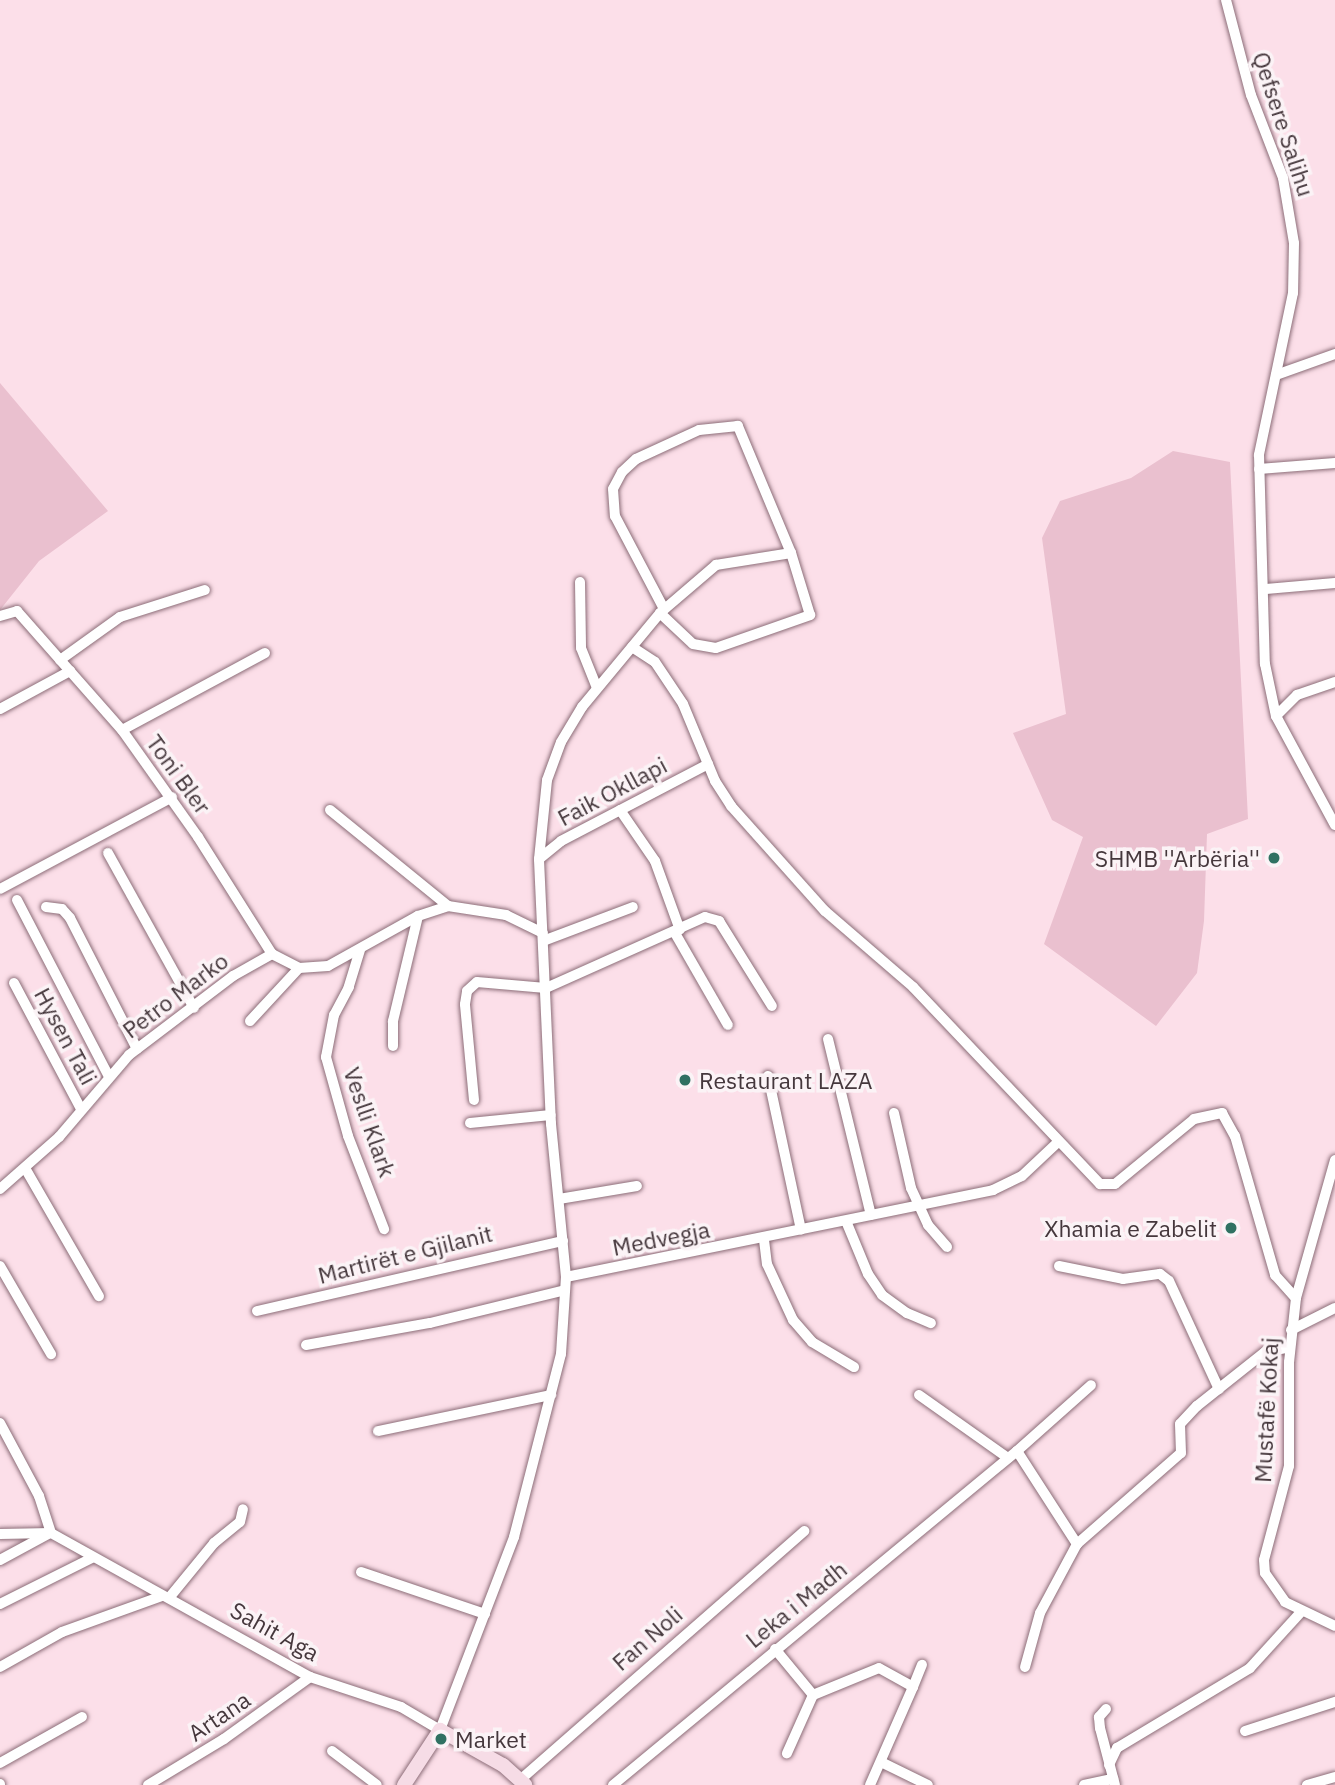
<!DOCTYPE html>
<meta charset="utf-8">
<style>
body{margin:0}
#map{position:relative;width:1335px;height:1785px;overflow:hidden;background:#fcdfe9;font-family:"IBM Plex Sans",sans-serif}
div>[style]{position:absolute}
.green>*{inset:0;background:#eac0cf}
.roads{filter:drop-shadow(0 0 2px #8c6d78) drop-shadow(0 0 2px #8c6d78)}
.street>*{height:10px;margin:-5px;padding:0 5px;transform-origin:5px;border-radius:5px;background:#fff}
.secondary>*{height:14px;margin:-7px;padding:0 7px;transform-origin:7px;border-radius:7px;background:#f6dce6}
.dots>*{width:19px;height:19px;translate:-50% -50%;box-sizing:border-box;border:4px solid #fbf3f6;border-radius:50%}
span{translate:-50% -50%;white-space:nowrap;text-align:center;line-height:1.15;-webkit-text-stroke:7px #fbf3f6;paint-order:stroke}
.street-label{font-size:23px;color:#45373c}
.poi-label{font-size:23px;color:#45373c}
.right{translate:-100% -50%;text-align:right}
.left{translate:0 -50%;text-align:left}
</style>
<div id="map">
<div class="green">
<i style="clip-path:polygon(0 383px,108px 511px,39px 561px,0 610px)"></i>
<i style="clip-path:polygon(1173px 451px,1230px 462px,1248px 819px,1207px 834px,1204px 921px,1197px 973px,1156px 1026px,1044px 944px,1083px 837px,1052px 820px,1013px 733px,1066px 714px,1042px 538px,1060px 501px,1131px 478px)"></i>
</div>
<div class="roads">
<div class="street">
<i style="left:1226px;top:0;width:98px;rotate:75.3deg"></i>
<i style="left:1251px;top:95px;width:89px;rotate:68.9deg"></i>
<i style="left:1283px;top:178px;width:66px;rotate:80.4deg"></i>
<i style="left:1294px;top:243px;width:50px;rotate:91.1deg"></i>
<i style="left:1293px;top:293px;width:166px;rotate:101.9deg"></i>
<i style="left:1259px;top:455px;width:209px;rotate:88.4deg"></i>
<i style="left:1265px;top:664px;width:53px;rotate:78.1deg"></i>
<i style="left:1276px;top:716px;width:124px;rotate:61.6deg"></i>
<i style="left:1276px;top:375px;width:63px;rotate:-19.6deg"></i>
<i style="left:1259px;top:469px;width:76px;rotate:-4.5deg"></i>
<i style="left:580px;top:582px;width:66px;rotate:89.1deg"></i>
<i style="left:581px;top:648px;width:43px;rotate:68.2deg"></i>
<i style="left:1266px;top:589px;width:69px;rotate:-5deg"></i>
<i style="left:660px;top:613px;width:45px;rotate:43.2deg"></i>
<i style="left:693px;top:644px;width:23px;rotate:10deg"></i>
<i style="left:716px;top:648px;width:100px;rotate:-19.3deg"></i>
<i style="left:810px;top:615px;width:65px;rotate:-107deg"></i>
<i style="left:791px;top:553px;width:138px;rotate:-112.7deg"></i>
<i style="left:738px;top:426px;width:39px;rotate:174deg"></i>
<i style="left:699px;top:430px;width:69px;rotate:155.3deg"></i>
<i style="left:636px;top:459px;width:19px;rotate:137deg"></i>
<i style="left:622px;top:472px;width:19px;rotate:118deg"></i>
<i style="left:613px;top:489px;width:27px;rotate:86deg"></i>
<i style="left:615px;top:516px;width:105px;rotate:62.2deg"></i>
<i style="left:0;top:616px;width:18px;rotate:-16deg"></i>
<i style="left:17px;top:611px;width:159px;rotate:48.6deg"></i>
<i style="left:632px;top:647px;width:27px;rotate:33deg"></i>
<i style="left:655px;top:662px;width:50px;rotate:56.3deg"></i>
<i style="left:683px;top:704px;width:83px;rotate:67.4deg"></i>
<i style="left:715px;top:781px;width:30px;rotate:57deg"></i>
<i style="left:731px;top:806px;width:141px;rotate:48.2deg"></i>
<i style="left:825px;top:911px;width:116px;rotate:40.8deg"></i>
<i style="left:913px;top:987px;width:272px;rotate:46.5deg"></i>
<i style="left:1100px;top:1184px;width:15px"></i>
<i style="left:1115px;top:1184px;width:102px;rotate:-39.4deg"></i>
<i style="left:1194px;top:1119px;width:29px;rotate:-12deg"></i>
<i style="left:1222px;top:1113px;width:26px;rotate:61deg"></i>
<i style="left:1235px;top:1136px;width:145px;rotate:73.9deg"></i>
<i style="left:1275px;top:1275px;width:31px;rotate:48deg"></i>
<i style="left:265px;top:653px;width:162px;rotate:151.7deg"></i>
<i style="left:122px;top:730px;width:131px;rotate:54.6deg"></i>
<i style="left:198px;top:837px;width:138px;rotate:57.7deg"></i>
<i style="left:272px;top:954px;width:30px;rotate:27deg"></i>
<i style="left:299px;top:968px;width:29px;rotate:-4deg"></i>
<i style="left:328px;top:966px;width:103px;rotate:-29.1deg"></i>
<i style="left:418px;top:916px;width:32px;rotate:-18deg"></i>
<i style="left:448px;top:906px;width:59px;rotate:8.8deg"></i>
<i style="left:506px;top:915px;width:41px;rotate:25.9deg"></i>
<i style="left:60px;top:660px;width:74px;rotate:-35.6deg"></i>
<i style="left:120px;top:617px;width:89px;rotate:-17.6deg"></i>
<i style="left:0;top:709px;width:80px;rotate:-28.5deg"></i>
<i style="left:1276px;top:716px;width:30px;rotate:-45deg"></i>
<i style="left:1297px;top:695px;width:40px;rotate:-18.9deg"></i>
<i style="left:330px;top:810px;width:152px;rotate:39.1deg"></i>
<i style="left:620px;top:810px;width:62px;rotate:55.5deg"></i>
<i style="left:655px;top:861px;width:73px;rotate:70.1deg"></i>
<i style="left:108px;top:853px;width:177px;rotate:61deg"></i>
<i style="left:539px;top:859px;width:28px;rotate:-39deg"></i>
<i style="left:561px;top:841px;width:166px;rotate:-27.6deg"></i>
<i style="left:0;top:889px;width:195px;rotate:-28.1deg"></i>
<i style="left:17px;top:900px;width:199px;rotate:62.5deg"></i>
<i style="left:46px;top:907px;width:16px;rotate:7deg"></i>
<i style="left:62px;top:909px;width:12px;rotate:48deg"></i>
<i style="left:70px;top:918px;width:147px;rotate:62.9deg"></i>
<i style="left:675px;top:933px;width:106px;rotate:60.1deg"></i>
<i style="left:543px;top:941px;width:96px;rotate:-20.7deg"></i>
<i style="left:360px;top:950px;width:39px;rotate:107deg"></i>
<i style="left:349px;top:987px;width:32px;rotate:118deg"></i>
<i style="left:334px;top:1015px;width:43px;rotate:100.8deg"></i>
<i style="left:326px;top:1057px;width:82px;rotate:74.4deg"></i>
<i style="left:348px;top:1136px;width:100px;rotate:68.8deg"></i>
<i style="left:14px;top:983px;width:143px;rotate:62deg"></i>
<i style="left:250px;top:1021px;width:72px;rotate:-47.2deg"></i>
<i style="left:828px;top:1039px;width:181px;rotate:76.3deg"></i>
<i style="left:393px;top:1046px;width:25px;rotate:-90deg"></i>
<i style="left:393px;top:1021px;width:108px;rotate:-76.6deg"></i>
<i style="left:768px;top:1076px;width:157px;rotate:77.9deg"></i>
<i style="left:474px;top:1100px;width:96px;rotate:-95.4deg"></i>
<i style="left:465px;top:1004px;width:13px;rotate:-81deg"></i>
<i style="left:467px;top:991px;width:13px;rotate:-42deg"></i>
<i style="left:477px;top:982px;width:69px;rotate:5deg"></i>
<i style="left:546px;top:988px;width:174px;rotate:-24.1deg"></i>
<i style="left:705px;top:917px;width:15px;rotate:16deg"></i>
<i style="left:719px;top:921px;width:100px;rotate:58.1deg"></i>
<i style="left:894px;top:1113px;width:77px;rotate:77.2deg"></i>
<i style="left:911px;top:1188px;width:41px;rotate:65.3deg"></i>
<i style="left:928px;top:1225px;width:29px;rotate:49deg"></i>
<i style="left:470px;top:1123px;width:81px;rotate:-5.6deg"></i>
<i style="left:1335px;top:1160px;width:143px;rotate:105.8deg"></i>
<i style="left:1296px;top:1298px;width:64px;rotate:96.2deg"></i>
<i style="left:1289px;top:1362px;width:104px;rotate:90deg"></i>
<i style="left:1289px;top:1466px;width:97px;rotate:104.9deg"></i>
<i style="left:1264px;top:1560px;width:13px;rotate:86deg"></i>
<i style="left:1265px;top:1573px;width:35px;rotate:55deg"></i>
<i style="left:1285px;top:1602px;width:55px;rotate:25.6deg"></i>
<i style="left:25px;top:1168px;width:148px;rotate:60deg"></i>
<i style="left:0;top:1189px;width:79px;rotate:-41.4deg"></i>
<i style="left:59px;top:1137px;width:108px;rotate:-49.5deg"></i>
<i style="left:129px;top:1055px;width:131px;rotate:-37.2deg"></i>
<i style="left:233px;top:976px;width:45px;rotate:-29.4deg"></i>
<i style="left:559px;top:1199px;width:79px;rotate:-9.5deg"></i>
<i style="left:846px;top:1221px;width:57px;rotate:67.5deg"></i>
<i style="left:868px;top:1274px;width:25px;rotate:56deg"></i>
<i style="left:882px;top:1295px;width:31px;rotate:36deg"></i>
<i style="left:907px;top:1313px;width:26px;rotate:23deg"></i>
<i style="left:764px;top:1240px;width:24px;rotate:83deg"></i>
<i style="left:767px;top:1264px;width:62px;rotate:65.1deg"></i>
<i style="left:793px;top:1320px;width:29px;rotate:49deg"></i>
<i style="left:812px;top:1342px;width:49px;rotate:30.8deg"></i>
<i style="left:0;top:1266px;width:102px;rotate:59.9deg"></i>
<i style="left:1059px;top:1266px;width:65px;rotate:11.5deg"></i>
<i style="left:1123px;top:1279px;width:37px;rotate:-8deg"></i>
<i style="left:1160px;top:1274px;width:11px;rotate:38deg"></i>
<i style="left:1169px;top:1281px;width:119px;rotate:65.2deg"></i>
<i style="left:566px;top:1277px;width:436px;rotate:-11.5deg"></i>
<i style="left:993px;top:1190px;width:32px;rotate:-26deg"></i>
<i style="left:1022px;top:1176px;width:48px;rotate:-43.3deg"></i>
<i style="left:257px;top:1311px;width:314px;rotate:-12.9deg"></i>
<i style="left:1291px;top:1330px;width:49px;rotate:-26.6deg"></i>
<i style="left:306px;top:1345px;width:126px;rotate:-10.1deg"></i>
<i style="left:430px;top:1323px;width:139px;rotate:-13.7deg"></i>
<i style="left:919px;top:1395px;width:109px;rotate:35.3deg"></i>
<i style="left:0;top:1423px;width:83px;rotate:61.9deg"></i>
<i style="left:39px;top:1496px;width:39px;rotate:72deg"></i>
<i style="left:378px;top:1431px;width:177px;rotate:-11.8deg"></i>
<i style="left:1017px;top:1451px;width:99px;rotate:-41.7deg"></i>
<i style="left:0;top:1534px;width:51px;rotate:-1.1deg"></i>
<i style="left:51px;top:1533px;width:296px;rotate:29.1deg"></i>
<i style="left:310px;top:1677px;width:96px;rotate:18.2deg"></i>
<i style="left:401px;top:1707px;width:45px;rotate:30.5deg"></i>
<i style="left:440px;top:1730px;width:207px;rotate:-69deg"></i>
<i style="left:514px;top:1537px;width:189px;rotate:-75.6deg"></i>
<i style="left:561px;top:1354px;width:77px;rotate:-86.3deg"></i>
<i style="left:566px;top:1277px;width:154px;rotate:-95.6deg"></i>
<i style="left:551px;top:1124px;width:265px;rotate:-92.6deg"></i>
<i style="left:539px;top:859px;width:79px;rotate:-84.2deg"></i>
<i style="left:547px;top:780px;width:40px;rotate:-69.8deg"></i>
<i style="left:561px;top:742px;width:41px;rotate:-59deg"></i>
<i style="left:582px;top:707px;width:122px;rotate:-50.3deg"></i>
<i style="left:660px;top:613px;width:74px;rotate:-40.6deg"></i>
<i style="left:716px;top:565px;width:76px;rotate:-9.1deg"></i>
<i style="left:1077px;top:1544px;width:138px;rotate:-41.2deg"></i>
<i style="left:1181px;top:1453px;width:29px;rotate:-92deg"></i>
<i style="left:1180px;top:1424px;width:25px;rotate:-47deg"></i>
<i style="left:1197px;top:1406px;width:87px;rotate:-38.5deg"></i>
<i style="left:1265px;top:1352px;width:25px;rotate:-11deg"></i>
<i style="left:0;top:1560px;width:55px;rotate:-28.4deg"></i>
<i style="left:361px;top:1572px;width:131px;rotate:18.7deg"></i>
<i style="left:169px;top:1598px;width:71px;rotate:-50.7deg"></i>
<i style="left:214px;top:1543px;width:33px;rotate:-39deg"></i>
<i style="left:240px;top:1522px;width:13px;rotate:-77deg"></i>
<i style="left:0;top:1604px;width:103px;rotate:-26.6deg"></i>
<i style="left:775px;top:1649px;width:60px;rotate:50.4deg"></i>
<i style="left:813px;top:1695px;width:64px;rotate:114.1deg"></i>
<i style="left:0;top:1667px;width:71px;rotate:-29.4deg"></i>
<i style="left:62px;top:1632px;width:106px;rotate:-19.8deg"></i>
<i style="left:913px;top:1687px;width:24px;rotate:-68deg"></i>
<i style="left:813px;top:1695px;width:71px;rotate:-22.2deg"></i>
<i style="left:879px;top:1668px;width:39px;rotate:29deg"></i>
<i style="left:913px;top:1687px;width:107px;rotate:113.7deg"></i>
<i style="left:1106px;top:1709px;width:11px;rotate:131deg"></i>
<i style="left:1099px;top:1717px;width:11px;rotate:85deg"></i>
<i style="left:1100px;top:1728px;width:59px;rotate:75.3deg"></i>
<i style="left:1245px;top:1731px;width:95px;rotate:-17.9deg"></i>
<i style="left:332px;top:1751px;width:56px;rotate:37.1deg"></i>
<i style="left:0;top:1763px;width:94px;rotate:-29.3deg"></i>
<i style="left:883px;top:1763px;width:50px;rotate:26.1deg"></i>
<i style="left:1109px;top:1765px;width:19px;rotate:-65deg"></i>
<i style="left:1117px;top:1748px;width:155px;rotate:-31deg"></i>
<i style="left:1250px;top:1668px;width:74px;rotate:-47.7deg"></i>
<i style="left:520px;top:1780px;width:378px;rotate:-41.2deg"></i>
<i style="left:0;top:1784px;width:1px;rotate:90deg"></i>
<i style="left:148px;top:1785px;width:89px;rotate:-31.2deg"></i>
<i style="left:224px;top:1739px;width:106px;rotate:-35.8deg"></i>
<i style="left:613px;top:1785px;width:524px;rotate:-39.58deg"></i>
<i style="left:1017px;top:1451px;width:111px;rotate:57.2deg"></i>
<i style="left:1077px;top:1544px;width:78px;rotate:118.2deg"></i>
<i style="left:1040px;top:1613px;width:56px;rotate:105.5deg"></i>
<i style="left:1084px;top:1785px;width:30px;rotate:-12deg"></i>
<i style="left:1307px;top:1785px;width:29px;rotate:-16deg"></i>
</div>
<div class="secondary">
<i style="left:404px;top:1785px;width:66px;rotate:-56.8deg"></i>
<i style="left:440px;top:1730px;width:72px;rotate:29.1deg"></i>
<i style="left:503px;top:1765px;width:30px;rotate:42deg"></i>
</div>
</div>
<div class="dots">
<i style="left:1274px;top:858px;background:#307162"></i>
<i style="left:685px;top:1080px;background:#307162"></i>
<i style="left:1231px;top:1228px;background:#307162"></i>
<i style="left:441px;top:1739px;background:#307162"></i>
</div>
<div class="street-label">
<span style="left:1284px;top:124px;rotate:72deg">Qefsere Salihu</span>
<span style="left:179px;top:774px;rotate:54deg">Toni Bler</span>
<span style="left:612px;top:791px;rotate:-28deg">Faik Okllapi</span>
<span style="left:175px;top:995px;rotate:-37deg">Petro Marko</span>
<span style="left:66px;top:1036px;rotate:62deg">Hysen Tali</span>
<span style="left:370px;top:1122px;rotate:71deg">Veslli Klark</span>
<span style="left:661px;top:1238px;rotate:-11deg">Medvegja</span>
<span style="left:405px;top:1254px;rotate:-14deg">Martirët e Gjilanit</span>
<span style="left:1266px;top:1410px;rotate:-87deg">Mustafë Kokaj</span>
<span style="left:796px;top:1604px;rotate:-39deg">Leka i Madh</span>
<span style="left:275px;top:1631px;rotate:29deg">Sahit Aga</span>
<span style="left:647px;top:1638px;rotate:-41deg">Fan Noli</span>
<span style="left:219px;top:1716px;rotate:-34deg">Artana</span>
</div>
<div class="poi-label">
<span class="right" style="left:1260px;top:858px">SHMB ''Arbëria''</span>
<span class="left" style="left:699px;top:1080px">Restaurant LAZA</span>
<span class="right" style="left:1217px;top:1228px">Xhamia e Zabelit</span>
<span class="left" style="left:455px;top:1739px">Market</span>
</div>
</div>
